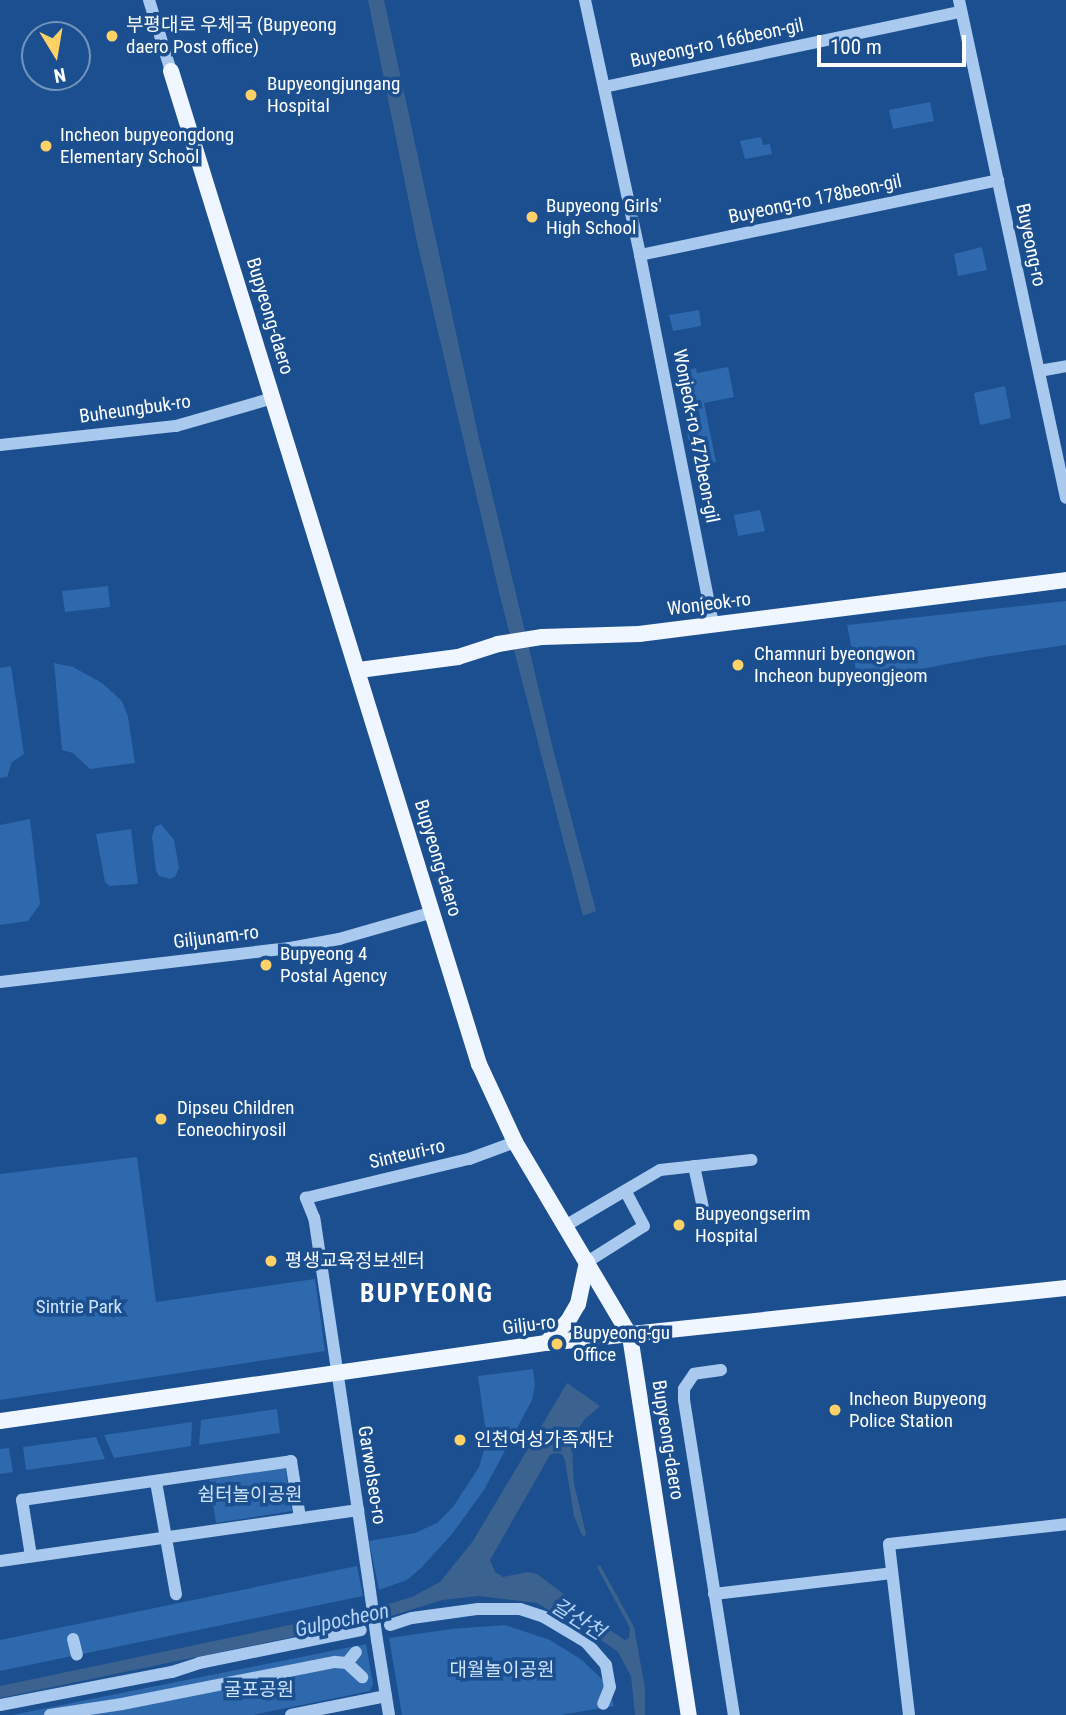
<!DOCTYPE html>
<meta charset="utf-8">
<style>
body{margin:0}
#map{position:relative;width:1066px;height:1715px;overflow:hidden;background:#1b4f8f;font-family:"Roboto Condensed","Noto Sans KR",sans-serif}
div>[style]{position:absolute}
.green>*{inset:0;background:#2e69ad}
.water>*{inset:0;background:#3c6290}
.minor>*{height:12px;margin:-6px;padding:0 6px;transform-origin:6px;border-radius:6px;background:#a9c9ee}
.major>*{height:16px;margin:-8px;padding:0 8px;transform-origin:8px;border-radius:8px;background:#f0f6ff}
.minor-bridge>*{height:12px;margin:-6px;padding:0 6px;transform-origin:6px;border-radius:6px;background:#a9c9ee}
.dots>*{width:19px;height:19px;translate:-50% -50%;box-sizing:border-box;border:4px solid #1b4f8f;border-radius:50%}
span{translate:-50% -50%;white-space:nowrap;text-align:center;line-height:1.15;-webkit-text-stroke:7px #1b4f8f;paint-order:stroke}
.poi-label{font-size:19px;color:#fff}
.left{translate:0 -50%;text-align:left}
.street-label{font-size:19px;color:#fff}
.park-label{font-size:19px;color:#cfe3fa}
.water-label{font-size:21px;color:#b5d3f5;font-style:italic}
.district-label{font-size:26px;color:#fff;font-weight:700;letter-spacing:2px}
.north{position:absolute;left:21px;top:21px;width:70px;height:70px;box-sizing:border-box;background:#1b4f8f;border:2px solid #7695bc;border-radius:50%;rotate:169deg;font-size:19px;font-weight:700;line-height:28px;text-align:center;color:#fff}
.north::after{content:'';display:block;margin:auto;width:24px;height:32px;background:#ffd166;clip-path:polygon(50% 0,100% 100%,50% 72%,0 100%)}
.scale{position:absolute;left:817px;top:35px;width:149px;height:32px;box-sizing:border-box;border:4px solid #fff;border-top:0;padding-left:9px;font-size:21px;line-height:24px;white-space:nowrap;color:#fff;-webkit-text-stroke:5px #1b4f8f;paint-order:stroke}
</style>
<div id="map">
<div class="green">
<i style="clip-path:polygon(930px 102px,934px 121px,893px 129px,889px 110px)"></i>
<i style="clip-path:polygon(761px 137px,763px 145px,770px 144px,772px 154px,745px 159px,740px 141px)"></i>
<i style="clip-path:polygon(982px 247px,987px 270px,958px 276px,954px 254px)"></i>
<i style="clip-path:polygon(699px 310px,701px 326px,673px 331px,669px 315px)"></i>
<i style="clip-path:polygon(728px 367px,734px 397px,704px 403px,716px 462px,694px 467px,675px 373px,696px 368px,697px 373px)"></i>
<i style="clip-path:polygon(1005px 386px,1011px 418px,980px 425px,974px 393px)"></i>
<i style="clip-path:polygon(760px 510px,765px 531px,738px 536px,734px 515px)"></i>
<i style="clip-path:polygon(108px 586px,110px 607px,65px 612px,62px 591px)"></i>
<i style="clip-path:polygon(1066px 601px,1066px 645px,984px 657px,858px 681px,847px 625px)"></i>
<i style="clip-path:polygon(54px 663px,73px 667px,102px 683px,122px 701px,128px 717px,135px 763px,90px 769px,73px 753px,62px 750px)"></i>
<i style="clip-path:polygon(11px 666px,24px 754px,12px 762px,7px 777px,0 778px,0 668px)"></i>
<i style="clip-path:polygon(30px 819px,40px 904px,28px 921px,0 925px,0 825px)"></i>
<i style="clip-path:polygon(161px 824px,174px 840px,179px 868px,175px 877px,170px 879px,159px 876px,156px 871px,152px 837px,155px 827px)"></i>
<i style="clip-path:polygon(131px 829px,138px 884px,109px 886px,105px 882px,96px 834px)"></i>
<i style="clip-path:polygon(137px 1157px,156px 1302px,315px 1279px,325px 1351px,0 1400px,0 1174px)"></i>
<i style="clip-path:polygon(533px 1369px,535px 1385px,532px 1400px,484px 1490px,452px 1534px,421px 1568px,407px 1580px,379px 1590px,369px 1541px,415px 1533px,437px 1523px,453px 1507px,479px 1467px,487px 1440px,478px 1376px)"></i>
<i style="clip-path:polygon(277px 1409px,280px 1433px,199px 1445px,201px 1420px)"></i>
<i style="clip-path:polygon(192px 1422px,191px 1446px,114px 1458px,104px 1435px)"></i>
<i style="clip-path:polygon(96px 1437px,105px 1459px,26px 1470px,23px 1447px)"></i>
<i style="clip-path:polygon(9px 1448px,13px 1472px,0 1474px,0 1449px)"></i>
<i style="clip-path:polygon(285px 1467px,292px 1511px,216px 1523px,209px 1480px)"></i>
<i style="clip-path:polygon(357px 1566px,363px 1596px,0 1671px,0 1640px)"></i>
<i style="clip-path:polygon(505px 1625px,550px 1640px,582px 1660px,608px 1685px,614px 1706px,560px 1715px,402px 1715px,389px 1638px,451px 1629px)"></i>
<i style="clip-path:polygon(366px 1644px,373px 1684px,370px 1691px,253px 1715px,12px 1715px)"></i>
</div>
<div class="water">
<i style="clip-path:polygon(368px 0,384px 0,479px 439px,553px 749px,596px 911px,583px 916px,499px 592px,417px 242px)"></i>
<i style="clip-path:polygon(567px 1383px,600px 1406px,584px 1420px,575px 1435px,572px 1448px,574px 1484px,586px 1534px,584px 1537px,581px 1533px,574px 1516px,565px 1460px,562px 1454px,555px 1453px,550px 1455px,490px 1560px,495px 1572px,503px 1577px,528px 1572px,537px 1574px,565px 1595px,567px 1602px,625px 1640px,629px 1638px,630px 1628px,597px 1567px,600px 1565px,634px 1627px,645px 1688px,645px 1715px,635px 1715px,631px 1676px,618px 1652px,607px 1644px,537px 1603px,479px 1596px,442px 1600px,388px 1617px,0 1698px,0 1686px,385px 1605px,412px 1597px,440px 1582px,473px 1541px)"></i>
</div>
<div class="minor">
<i style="left:149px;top:0;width:74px;rotate:72.8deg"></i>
<i style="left:585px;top:0;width:261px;rotate:77.8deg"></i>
<i style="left:640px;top:255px;width:376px;rotate:78.8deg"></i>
<i style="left:959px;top:0;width:509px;rotate:77.87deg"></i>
<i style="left:604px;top:87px;width:365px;rotate:-11.9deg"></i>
<i style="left:640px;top:255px;width:366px;rotate:-11.8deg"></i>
<i style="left:1039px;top:371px;width:27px;rotate:-10deg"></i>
<i style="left:0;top:445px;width:177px;rotate:-6.2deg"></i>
<i style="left:176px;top:426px;width:101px;rotate:-16.1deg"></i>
<i style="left:0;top:982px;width:292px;rotate:-6.7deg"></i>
<i style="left:290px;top:948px;width:50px;rotate:-10.4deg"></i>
<i style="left:339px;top:939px;width:98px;rotate:-16deg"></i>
<i style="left:694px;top:1166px;width:43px;rotate:77.9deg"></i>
<i style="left:565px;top:1226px;width:110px;rotate:-30.5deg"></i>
<i style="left:660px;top:1170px;width:92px;rotate:-6.3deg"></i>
<i style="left:587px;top:1262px;width:67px;rotate:-32.3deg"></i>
<i style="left:644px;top:1226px;width:40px;rotate:-118deg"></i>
<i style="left:721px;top:1370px;width:27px;rotate:172deg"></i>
<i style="left:694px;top:1374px;width:18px;rotate:124deg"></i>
<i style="left:684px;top:1389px;width:11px;rotate:90deg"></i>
<i style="left:684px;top:1400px;width:319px;rotate:81deg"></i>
<i style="left:156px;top:1482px;width:114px;rotate:79.9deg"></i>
<i style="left:31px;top:1556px;width:57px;rotate:-99.1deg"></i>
<i style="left:22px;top:1500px;width:272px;rotate:-8.2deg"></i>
<i style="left:291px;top:1461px;width:58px;rotate:81deg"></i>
<i style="left:0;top:1561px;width:362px;rotate:-8.1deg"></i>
<i style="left:369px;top:1584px;width:370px;rotate:-98.5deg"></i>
<i style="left:314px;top:1218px;width:22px;rotate:-112deg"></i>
<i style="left:306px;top:1198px;width:168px;rotate:-13.5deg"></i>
<i style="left:469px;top:1159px;width:49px;rotate:-20.3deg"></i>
<i style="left:714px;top:1594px;width:179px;rotate:-6.7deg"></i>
<i style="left:390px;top:1625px;width:23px;rotate:-18deg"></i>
<i style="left:412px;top:1618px;width:67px;rotate:-7.8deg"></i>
<i style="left:478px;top:1609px;width:42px"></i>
<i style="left:520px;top:1609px;width:25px;rotate:18deg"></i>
<i style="left:544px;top:1617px;width:49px;rotate:30.8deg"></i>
<i style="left:586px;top:1642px;width:30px;rotate:49deg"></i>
<i style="left:606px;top:1665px;width:22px;rotate:80deg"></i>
<i style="left:610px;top:1687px;width:18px;rotate:112deg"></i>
<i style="left:73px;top:1639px;width:16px;rotate:76deg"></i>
<i style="left:377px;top:1640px;width:76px;rotate:80.9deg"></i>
<i style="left:347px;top:1663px;width:14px;rotate:-51deg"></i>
<i style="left:0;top:1705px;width:175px;rotate:-10.9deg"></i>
<i style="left:172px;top:1672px;width:28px;rotate:-18deg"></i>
<i style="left:199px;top:1663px;width:165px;rotate:-11.5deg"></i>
<i style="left:50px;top:1715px;width:73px;rotate:-8.7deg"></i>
<i style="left:122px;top:1704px;width:217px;rotate:-11.2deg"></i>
<i style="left:335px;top:1662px;width:12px;rotate:5deg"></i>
<i style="left:347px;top:1663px;width:21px;rotate:43deg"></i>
<i style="left:291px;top:1715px;width:97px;rotate:-11.3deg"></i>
<i style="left:909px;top:1715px;width:172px;rotate:-96.7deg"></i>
<i style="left:889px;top:1544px;width:178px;rotate:-6.4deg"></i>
</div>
<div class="major">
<i style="left:171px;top:71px;width:1040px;rotate:72.77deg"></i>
<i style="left:479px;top:1064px;width:86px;rotate:65.2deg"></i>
<i style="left:515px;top:1142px;width:226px;rotate:59.3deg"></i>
<i style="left:630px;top:1336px;width:384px;rotate:81.2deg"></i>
<i style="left:359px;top:670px;width:100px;rotate:-7.5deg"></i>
<i style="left:458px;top:657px;width:42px;rotate:-18deg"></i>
<i style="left:498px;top:644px;width:45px;rotate:-9deg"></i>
<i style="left:542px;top:637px;width:97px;rotate:-1.8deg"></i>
<i style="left:639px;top:634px;width:430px;rotate:-7.2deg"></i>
<i style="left:546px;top:1343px;width:31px;rotate:-45deg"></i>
<i style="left:568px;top:1321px;width:20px;rotate:-60deg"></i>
<i style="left:578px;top:1304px;width:43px;rotate:-77.9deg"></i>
<i style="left:0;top:1421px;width:552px;rotate:-8.13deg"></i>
<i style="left:546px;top:1343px;width:523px;rotate:-6.04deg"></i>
</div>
<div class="minor-bridge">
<i style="left:369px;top:1584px;width:57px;rotate:81.9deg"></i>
</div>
<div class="dots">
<i style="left:112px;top:36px;background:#ffd166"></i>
<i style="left:251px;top:95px;background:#ffd166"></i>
<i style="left:46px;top:146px;background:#ffd166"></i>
<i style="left:532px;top:217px;background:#ffd166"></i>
<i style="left:738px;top:665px;background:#ffd166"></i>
<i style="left:266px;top:965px;background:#ffd166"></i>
<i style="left:161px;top:1119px;background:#ffd166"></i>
<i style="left:679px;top:1225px;background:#ffd166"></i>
<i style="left:271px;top:1261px;background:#ffd166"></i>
<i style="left:557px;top:1344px;background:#ffd166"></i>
<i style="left:835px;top:1410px;background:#ffd166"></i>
<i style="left:460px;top:1440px;background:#ffd166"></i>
</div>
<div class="poi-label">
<span class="left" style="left:126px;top:36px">부평대로 우체국 (Bupyeong<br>daero Post office)</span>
<span class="left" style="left:267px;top:95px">Bupyeongjungang<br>Hospital</span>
<span class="left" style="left:60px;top:146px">Incheon bupyeongdong<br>Elementary School</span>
<span class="left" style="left:546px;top:217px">Bupyeong Girls'<br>High School</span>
<span class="left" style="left:754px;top:665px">Chamnuri byeongwon<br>Incheon bupyeongjeom</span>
<span class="left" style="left:280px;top:965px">Bupyeong 4<br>Postal Agency</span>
<span class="left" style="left:177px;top:1119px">Dipseu Children<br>Eoneochiryosil</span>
<span class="left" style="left:695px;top:1225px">Bupyeongserim<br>Hospital</span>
<span class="left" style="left:285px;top:1261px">평생교육정보센터</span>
<span class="left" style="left:573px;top:1344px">Bupyeong-gu<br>Office</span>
<span class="left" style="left:849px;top:1410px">Incheon Bupyeong<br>Police Station</span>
<span class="left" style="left:474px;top:1440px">인천여성가족재단</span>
</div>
<div class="street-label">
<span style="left:717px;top:43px;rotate:-12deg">Buyeong-ro 166beon-gil</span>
<span style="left:815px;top:199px;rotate:-12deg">Buyeong-ro 178beon-gil</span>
<span style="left:1031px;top:245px;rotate:78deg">Buyeong-ro</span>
<span style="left:270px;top:316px;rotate:73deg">Bupyeong-daero</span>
<span style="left:135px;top:409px;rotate:-8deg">Buheungbuk-ro</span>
<span style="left:696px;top:436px;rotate:79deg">Wonjeok-ro 472beon-gil</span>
<span style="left:709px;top:604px;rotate:-7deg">Wonjeok-ro</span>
<span style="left:438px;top:858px;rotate:73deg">Bupyeong-daero</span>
<span style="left:216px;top:937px;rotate:-7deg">Giljunam-ro</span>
<span style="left:407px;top:1154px;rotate:-13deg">Sinteuri-ro</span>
<span style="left:529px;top:1325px;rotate:-7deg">Gilju-ro</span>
<span style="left:668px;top:1440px;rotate:81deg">Bupyeong-daero</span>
<span style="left:372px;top:1475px;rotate:81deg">Garwolseo-ro</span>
</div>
<div class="park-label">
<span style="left:79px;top:1307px">Sintrie Park</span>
<span style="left:250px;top:1495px">쉼터놀이공원</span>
<span style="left:502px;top:1670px">대월놀이공원</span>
<span style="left:259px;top:1690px">굴포공원</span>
</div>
<div class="water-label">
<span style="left:578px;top:1619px;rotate:32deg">갈산천</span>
<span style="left:342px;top:1620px;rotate:-12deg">Gulpocheon</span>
</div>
<div class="district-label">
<span style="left:427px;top:1294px">BUPYEONG</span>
</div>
<div class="north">N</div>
<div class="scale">100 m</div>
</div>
